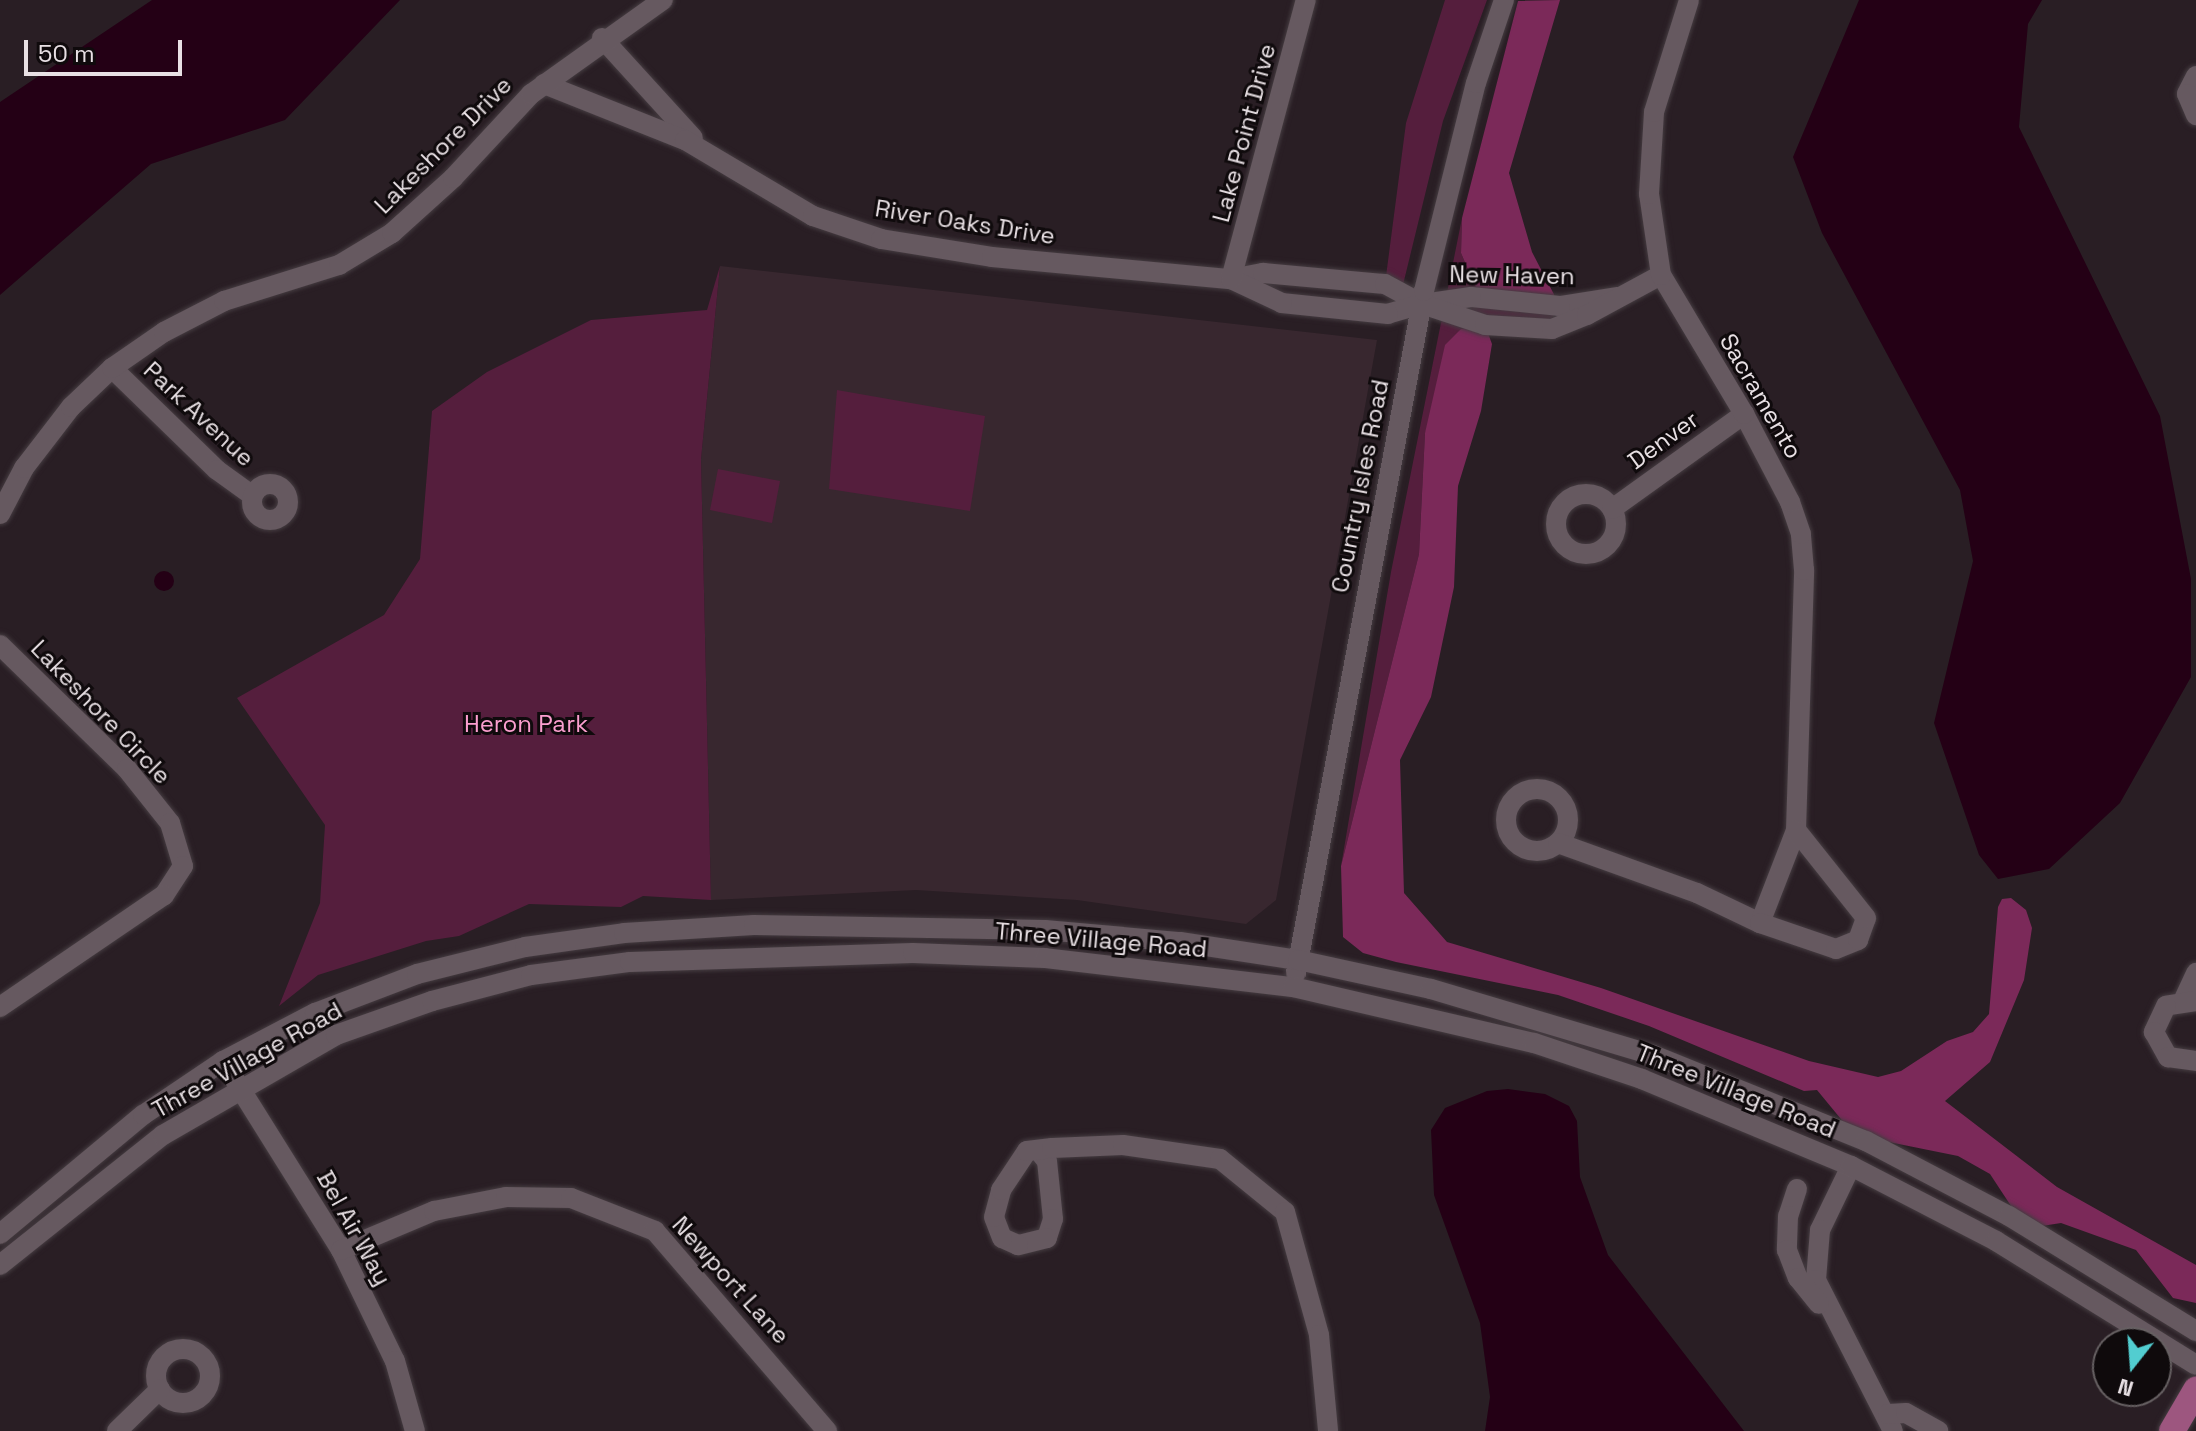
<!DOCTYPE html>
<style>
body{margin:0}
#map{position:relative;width:2196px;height:1431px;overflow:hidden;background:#291e24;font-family:"Space Grotesk",sans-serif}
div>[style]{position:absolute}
.built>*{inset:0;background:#38272f}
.green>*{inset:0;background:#551e3d}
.forest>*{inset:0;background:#7b2959}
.water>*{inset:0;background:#240015}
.round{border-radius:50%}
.roads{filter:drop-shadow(0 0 2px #453c41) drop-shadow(0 0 2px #453c41)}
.minor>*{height:20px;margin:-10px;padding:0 10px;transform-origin:10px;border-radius:10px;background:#665960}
.minor>.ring{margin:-10px;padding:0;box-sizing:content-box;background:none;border:20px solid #665960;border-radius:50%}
.major>*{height:26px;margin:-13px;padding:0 13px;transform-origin:13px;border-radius:13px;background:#9d567f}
span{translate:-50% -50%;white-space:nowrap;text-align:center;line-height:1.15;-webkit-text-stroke:6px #0f0a0c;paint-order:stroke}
.street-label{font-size:24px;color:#e8e0e4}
.park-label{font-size:24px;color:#fb9ecf}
.north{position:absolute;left:2092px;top:1327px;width:80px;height:80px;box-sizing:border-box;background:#0f0a0c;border:2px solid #666062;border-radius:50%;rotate:197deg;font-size:22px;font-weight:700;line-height:32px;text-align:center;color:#e8e0e4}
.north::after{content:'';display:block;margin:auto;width:28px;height:36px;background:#52cdd0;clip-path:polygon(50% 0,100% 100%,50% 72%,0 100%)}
.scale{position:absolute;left:24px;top:40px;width:158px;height:36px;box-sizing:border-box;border:4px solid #e8e0e4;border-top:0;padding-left:10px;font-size:24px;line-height:28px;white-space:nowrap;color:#e8e0e4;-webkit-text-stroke:6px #0f0a0c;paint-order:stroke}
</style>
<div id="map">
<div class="built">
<i style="clip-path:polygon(720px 266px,1377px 340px,1276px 900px,1246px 924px,1077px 900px,916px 890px,711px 900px,701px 459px)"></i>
</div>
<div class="green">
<i style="clip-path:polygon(1445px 0,1487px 0,1443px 121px,1401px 293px,1385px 284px,1406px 123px)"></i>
<i style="clip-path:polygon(1462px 218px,1461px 253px,1475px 286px,1485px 294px,1576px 313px,1552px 329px,1485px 325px,1425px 433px,1419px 554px,1341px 866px,1391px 572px)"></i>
<i style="clip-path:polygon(720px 266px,701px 459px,711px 900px,643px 896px,621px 907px,529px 904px,459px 936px,426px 941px,318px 975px,279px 1006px,320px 903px,325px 825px,237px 698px,384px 615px,420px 559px,432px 411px,487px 372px,591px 320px,707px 310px)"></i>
<i style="clip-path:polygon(837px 390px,985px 416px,970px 511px,829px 489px)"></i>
<i style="clip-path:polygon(718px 469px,780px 481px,772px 523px,710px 510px)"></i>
</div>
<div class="forest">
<i style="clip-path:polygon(1560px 0,1509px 173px,1532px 252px,1560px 306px,1485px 294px,1475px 286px,1461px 253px,1462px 218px,1518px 1px)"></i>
<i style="clip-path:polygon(1485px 325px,1492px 344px,1481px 411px,1458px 486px,1454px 587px,1431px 697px,1400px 760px,1404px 893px,1447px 942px,1601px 988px,1809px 1061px,1878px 1077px,1901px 1071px,1947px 1041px,1973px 1032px,1989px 1014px,1998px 907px,2002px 899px,2011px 898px,2026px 910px,2032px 928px,2024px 980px,1990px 1062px,1945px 1101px,2057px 1187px,2196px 1265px,2196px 1303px,2173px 1298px,2136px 1250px,2061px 1223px,2042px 1226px,2011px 1206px,1990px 1174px,1958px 1156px,1864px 1137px,1845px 1124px,1817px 1090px,1804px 1091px,1649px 1026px,1558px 995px,1396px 962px,1363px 953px,1343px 937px,1341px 866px,1419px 554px,1425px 433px,1445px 345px,1461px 329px)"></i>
</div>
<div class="water">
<i style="clip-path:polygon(152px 0,400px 0,285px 120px,151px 164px,0 295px,0 102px)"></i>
<i style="clip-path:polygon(1859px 0,2042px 0,2028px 24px,2019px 127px,2160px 416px,2191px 579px,2191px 677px,2120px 803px,2049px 869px,1998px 879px,1979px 855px,1934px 723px,1973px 561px,1960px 490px,1822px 233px,1793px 157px)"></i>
<i class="round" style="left:154px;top:571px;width:20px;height:20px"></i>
<i style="clip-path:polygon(1508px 1089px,1545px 1094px,1569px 1106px,1577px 1121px,1580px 1177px,1608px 1255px,1744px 1431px,1485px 1431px,1490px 1397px,1480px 1323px,1434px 1195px,1431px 1130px,1445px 1108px,1487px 1091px)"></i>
</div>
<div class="roads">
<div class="minor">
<i style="left:602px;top:38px;width:135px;rotate:47.7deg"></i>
<i style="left:2196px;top:76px;width:20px;rotate:117deg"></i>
<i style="left:2187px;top:94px;width:23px;rotate:67deg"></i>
<i style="left:544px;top:84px;width:152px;rotate:21.7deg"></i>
<i style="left:685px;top:140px;width:149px;rotate:30.7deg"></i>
<i style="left:813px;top:216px;width:72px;rotate:18.7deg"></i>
<i style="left:881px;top:239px;width:112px;rotate:9.2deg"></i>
<i style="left:992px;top:257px;width:240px;rotate:5.3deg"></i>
<i style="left:1231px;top:279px;width:33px;rotate:-11deg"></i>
<i style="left:1263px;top:273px;width:122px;rotate:5.2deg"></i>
<i style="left:1385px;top:284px;width:42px;rotate:28.4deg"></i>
<i style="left:1422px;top:304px;width:35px;rotate:164deg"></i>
<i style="left:1388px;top:314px;width:107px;rotate:-174.1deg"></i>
<i style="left:1282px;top:303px;width:56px;rotate:-154.8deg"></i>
<i style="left:1231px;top:279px;width:289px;rotate:-75deg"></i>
<i style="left:1618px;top:297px;width:59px;rotate:171.2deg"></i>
<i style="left:1560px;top:306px;width:89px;rotate:-174.2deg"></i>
<i style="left:1471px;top:297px;width:49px;rotate:171.9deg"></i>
<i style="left:1422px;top:304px;width:66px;rotate:18.4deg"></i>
<i style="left:1485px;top:325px;width:67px;rotate:3.4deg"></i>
<i style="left:1552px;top:329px;width:38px;rotate:-22deg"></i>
<i style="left:1587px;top:315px;width:84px;rotate:-28.4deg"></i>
<i style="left:112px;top:368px;width:146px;rotate:44.2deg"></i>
<i style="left:217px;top:470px;width:44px;rotate:35.8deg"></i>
<i class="ring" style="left:252px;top:484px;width:16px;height:16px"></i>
<i class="ring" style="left:1556px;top:494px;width:40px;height:40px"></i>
<i style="left:1612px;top:509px;width:163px;rotate:-35.7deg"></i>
<i style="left:0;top:514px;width:52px;rotate:-62.4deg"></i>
<i style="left:24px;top:468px;width:77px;rotate:-52.4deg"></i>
<i style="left:71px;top:407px;width:57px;rotate:-43.6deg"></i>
<i style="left:112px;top:368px;width:63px;rotate:-34.7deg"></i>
<i style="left:164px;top:332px;width:68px;rotate:-27.3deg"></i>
<i style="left:224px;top:301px;width:121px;rotate:-17.4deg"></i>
<i style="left:339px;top:265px;width:62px;rotate:-31.1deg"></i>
<i style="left:392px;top:233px;width:82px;rotate:-42deg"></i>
<i style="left:453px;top:178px;width:115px;rotate:-47.1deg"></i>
<i style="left:531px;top:94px;width:162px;rotate:-35.5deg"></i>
<i style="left:0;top:645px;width:177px;rotate:44.3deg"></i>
<i style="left:127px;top:769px;width:69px;rotate:51.5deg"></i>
<i style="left:170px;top:823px;width:45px;rotate:73.2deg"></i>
<i style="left:183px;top:866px;width:35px;rotate:123deg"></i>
<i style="left:164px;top:895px;width:199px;rotate:145.7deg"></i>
<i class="ring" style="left:1506px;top:789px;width:42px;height:42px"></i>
<i style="left:1558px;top:843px;width:148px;rotate:19.8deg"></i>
<i style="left:1697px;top:893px;width:70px;rotate:25.5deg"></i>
<i style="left:1760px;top:923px;width:100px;rotate:-68.8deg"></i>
<i style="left:1796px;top:830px;width:260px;rotate:-88.2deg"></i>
<i style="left:1804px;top:570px;width:36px;rotate:-95deg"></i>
<i style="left:1801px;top:534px;width:34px;rotate:-109deg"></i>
<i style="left:1790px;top:502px;width:99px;rotate:-117.6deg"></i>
<i style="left:1744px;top:414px;width:162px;rotate:-120.8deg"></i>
<i style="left:1661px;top:275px;width:82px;rotate:-98.4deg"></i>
<i style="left:1649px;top:194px;width:82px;rotate:-86.5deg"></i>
<i style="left:1654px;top:112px;width:117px;rotate:-72.6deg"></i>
<i style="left:1760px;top:923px;width:80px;rotate:18.9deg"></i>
<i style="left:1836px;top:949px;width:24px;rotate:-22deg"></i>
<i style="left:1858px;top:940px;width:23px;rotate:-70deg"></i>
<i style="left:1866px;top:918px;width:112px;rotate:-128.5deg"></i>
<i style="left:1296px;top:973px;width:694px;rotate:-79.37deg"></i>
<i style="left:1424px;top:291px;width:214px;rotate:-76deg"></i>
<i style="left:1476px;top:83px;width:88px;rotate:-71.4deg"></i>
<i style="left:2184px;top:999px;width:29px;rotate:-65deg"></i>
<i style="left:2196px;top:1001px;width:30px;rotate:171deg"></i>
<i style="left:2166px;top:1006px;width:29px;rotate:115deg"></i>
<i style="left:2154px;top:1032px;width:29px;rotate:61deg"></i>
<i style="left:2168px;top:1057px;width:28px;rotate:8deg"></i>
<i style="left:223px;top:1061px;width:223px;rotate:58deg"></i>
<i style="left:341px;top:1250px;width:123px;rotate:64.1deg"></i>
<i style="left:395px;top:1361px;width:73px;rotate:74.1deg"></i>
<i style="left:1038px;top:1150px;width:14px;rotate:51deg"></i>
<i style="left:1047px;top:1161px;width:58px;rotate:84.1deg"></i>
<i style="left:1053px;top:1219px;width:20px;rotate:108deg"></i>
<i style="left:1047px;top:1238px;width:30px;rotate:166deg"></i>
<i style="left:1018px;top:1245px;width:17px;rotate:-156deg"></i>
<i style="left:1002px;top:1238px;width:22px;rotate:-111deg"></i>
<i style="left:994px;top:1217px;width:28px;rotate:-75deg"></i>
<i style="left:1001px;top:1190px;width:47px;rotate:-56.3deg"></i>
<i style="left:1027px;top:1151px;width:25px;rotate:-7deg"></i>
<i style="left:1052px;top:1148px;width:71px;rotate:-2.4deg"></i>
<i style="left:1123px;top:1145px;width:98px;rotate:8.2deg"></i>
<i style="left:1220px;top:1159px;width:84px;rotate:39.2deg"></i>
<i style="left:1285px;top:1212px;width:128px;rotate:74.5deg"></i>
<i style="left:1319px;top:1335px;width:96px;rotate:84.6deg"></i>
<i style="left:1851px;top:1166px;width:71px;rotate:115.8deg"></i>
<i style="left:1820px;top:1230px;width:50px;rotate:94.6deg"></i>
<i style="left:1816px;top:1280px;width:169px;rotate:63deg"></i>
<i style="left:1797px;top:1189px;width:28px;rotate:108deg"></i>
<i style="left:1788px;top:1216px;width:34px;rotate:92deg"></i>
<i style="left:1787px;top:1250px;width:30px;rotate:69deg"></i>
<i style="left:1798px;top:1278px;width:33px;rotate:51deg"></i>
<i style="left:0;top:1234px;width:186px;rotate:-39.8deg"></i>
<i style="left:143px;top:1115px;width:97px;rotate:-34deg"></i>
<i style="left:223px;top:1061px;width:104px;rotate:-27.6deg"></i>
<i style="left:315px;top:1013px;width:109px;rotate:-20.9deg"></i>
<i style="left:417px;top:974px;width:111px;rotate:-14deg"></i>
<i style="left:525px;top:947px;width:100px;rotate:-8deg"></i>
<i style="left:624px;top:933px;width:130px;rotate:-3.5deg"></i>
<i style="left:754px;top:925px;width:291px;rotate:1deg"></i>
<i style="left:1045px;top:930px;width:136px;rotate:5.1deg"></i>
<i style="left:1180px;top:942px;width:119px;rotate:8.7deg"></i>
<i style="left:1298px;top:960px;width:136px;rotate:12.3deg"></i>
<i style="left:1431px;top:989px;width:232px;rotate:16.6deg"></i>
<i style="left:1653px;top:1055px;width:230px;rotate:22deg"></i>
<i style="left:1866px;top:1141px;width:161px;rotate:27.7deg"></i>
<i style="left:2009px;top:1216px;width:220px;rotate:31.6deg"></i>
<i style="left:341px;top:1250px;width:101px;rotate:-22.8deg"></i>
<i style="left:434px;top:1211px;width:73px;rotate:-11deg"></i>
<i style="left:506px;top:1197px;width:65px;rotate:0.9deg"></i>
<i style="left:571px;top:1198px;width:90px;rotate:21.4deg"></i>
<i style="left:655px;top:1231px;width:264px;rotate:49.3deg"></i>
<i style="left:0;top:1265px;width:208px;rotate:-38.6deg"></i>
<i style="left:163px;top:1135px;width:200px;rotate:-30deg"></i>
<i style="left:336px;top:1035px;width:102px;rotate:-19.5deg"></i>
<i style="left:432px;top:1001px;width:102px;rotate:-14.7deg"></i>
<i style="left:531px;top:975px;width:100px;rotate:-7.5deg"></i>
<i style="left:630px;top:962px;width:283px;rotate:-1.8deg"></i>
<i style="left:913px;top:953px;width:132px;rotate:2.2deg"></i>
<i style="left:1045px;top:958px;width:250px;rotate:6.7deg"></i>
<i style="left:1293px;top:987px;width:247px;rotate:13.1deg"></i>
<i style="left:1534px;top:1043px;width:114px;rotate:18.4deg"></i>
<i style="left:1642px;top:1079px;width:226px;rotate:22.6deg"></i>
<i style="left:1851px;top:1166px;width:163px;rotate:27.3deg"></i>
<i style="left:1996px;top:1241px;width:235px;rotate:31.8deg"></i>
<i class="ring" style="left:156px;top:1349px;width:34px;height:34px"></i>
<i style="left:1888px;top:1414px;width:18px;rotate:-3deg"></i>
<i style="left:1906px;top:1413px;width:37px;rotate:29deg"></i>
<i style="left:117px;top:1431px;width:60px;rotate:-44.3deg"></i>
</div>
<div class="major">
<i style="left:2172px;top:1431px;width:48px;rotate:-59.7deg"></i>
</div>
</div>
<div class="street-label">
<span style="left:1244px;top:133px;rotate:-75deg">Lake Point Drive</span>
<span style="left:443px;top:145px;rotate:-45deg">Lakeshore Drive</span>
<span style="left:965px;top:222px;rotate:9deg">River Oaks Drive</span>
<span style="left:1512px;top:275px;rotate:1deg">New Haven</span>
<span style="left:1761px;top:396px;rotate:60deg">Sacramento</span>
<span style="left:199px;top:414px;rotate:43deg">Park Avenue</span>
<span style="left:1663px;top:440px;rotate:-36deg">Denver</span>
<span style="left:1360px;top:486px;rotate:-79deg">Country Isles Road</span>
<span style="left:101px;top:712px;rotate:46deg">Lakeshore Circle</span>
<span style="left:1101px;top:940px;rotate:5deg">Three Village Road</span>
<span style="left:247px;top:1060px;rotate:-29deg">Three Village Road</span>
<span style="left:1736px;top:1091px;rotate:22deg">Three Village Road</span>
<span style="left:354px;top:1228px;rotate:61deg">Bel Air Way</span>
<span style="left:731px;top:1280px;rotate:48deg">Newport Lane</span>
</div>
<div class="park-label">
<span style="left:526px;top:724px">Heron Park</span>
</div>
<div class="north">N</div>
<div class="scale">50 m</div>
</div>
